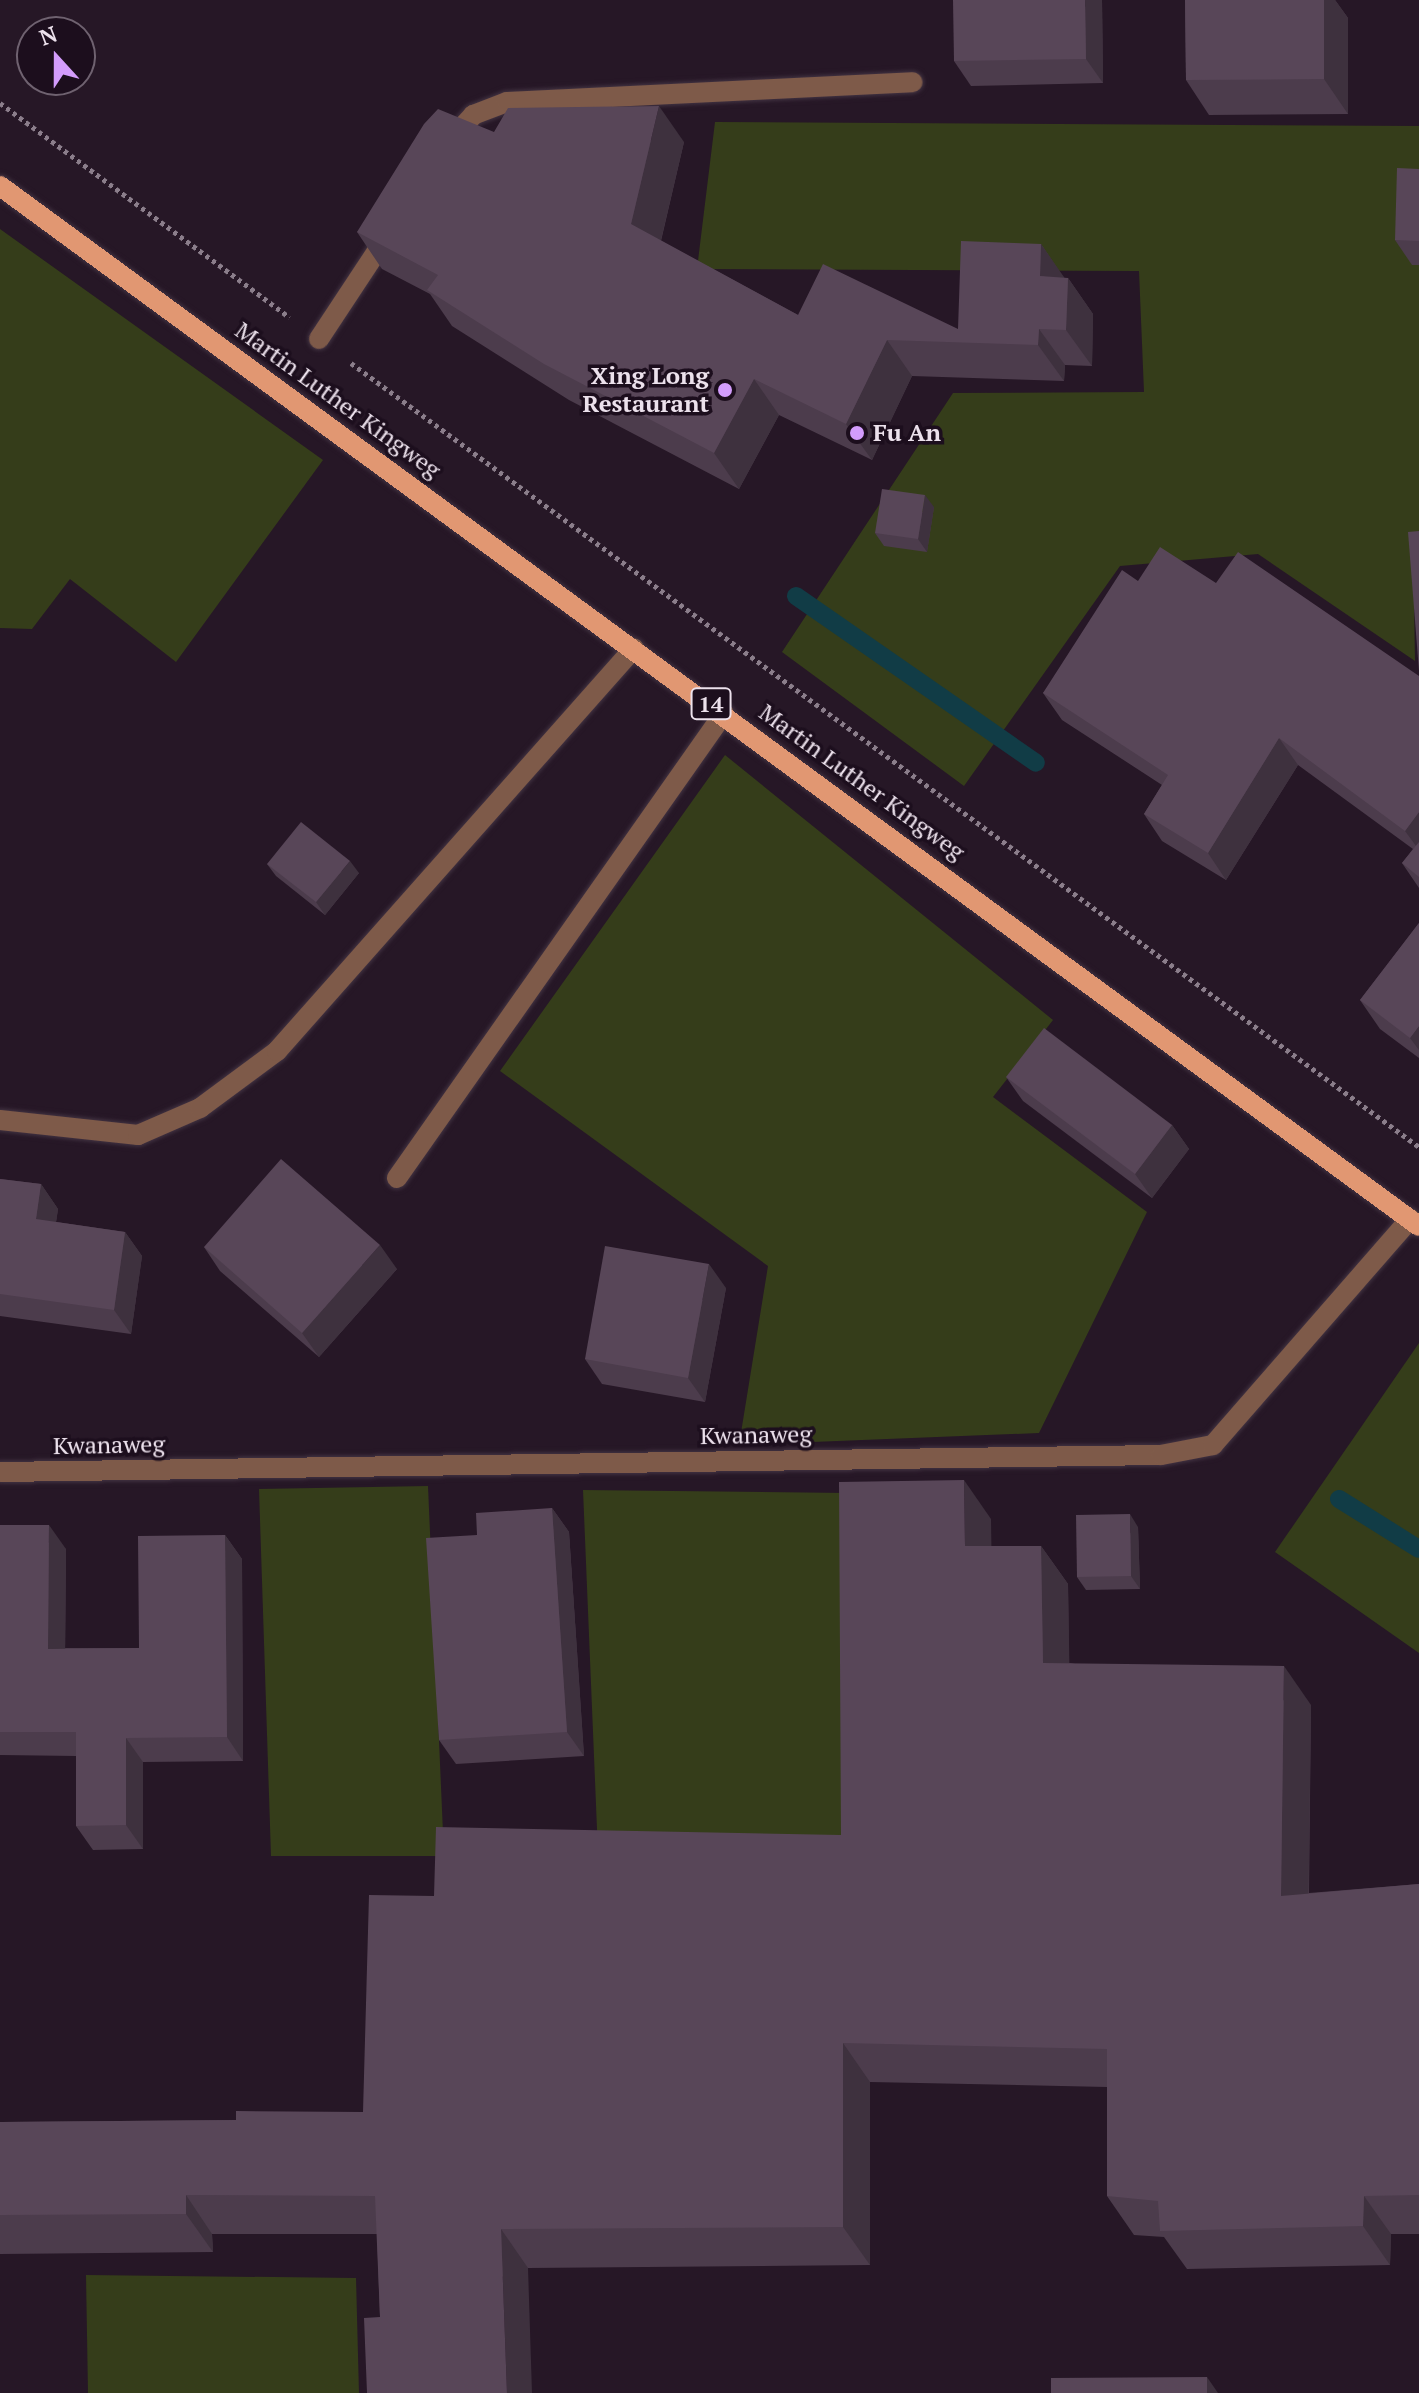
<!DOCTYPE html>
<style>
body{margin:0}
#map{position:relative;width:1419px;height:2393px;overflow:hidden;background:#261726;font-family:"PT Serif",serif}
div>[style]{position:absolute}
.green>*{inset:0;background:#353d1a}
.stream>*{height:18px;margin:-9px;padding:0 9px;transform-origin:9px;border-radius:9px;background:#113c46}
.path>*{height:5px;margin-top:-2.5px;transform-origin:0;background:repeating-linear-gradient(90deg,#8b7e8b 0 4px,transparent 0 8px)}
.roads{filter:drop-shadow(0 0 2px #423342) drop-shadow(0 0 2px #423342)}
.minor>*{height:20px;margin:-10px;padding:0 10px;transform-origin:10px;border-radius:10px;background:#7e5a49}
.major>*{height:20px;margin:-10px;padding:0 10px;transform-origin:10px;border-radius:10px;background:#e19772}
.wall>*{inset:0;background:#4c3c4c}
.shaded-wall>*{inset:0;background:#3e313e}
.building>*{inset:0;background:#584658}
.dots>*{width:22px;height:22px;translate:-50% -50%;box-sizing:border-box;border:4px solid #1c0e1d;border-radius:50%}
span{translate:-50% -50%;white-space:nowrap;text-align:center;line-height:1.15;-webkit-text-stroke:7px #1c0e1d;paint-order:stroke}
.shield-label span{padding:2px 6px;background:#1c0e1d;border:2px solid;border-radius:6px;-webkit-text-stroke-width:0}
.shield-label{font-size:22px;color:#ece1ec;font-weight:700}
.poi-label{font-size:24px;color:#ece1ec;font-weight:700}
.right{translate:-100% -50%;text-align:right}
.left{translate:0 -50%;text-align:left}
.street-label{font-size:24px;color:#ece1ec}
.north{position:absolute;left:16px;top:16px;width:80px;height:80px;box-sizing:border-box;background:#1c0e1d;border:2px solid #6f6270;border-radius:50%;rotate:339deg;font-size:22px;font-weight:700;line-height:32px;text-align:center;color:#ece1ec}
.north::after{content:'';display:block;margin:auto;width:28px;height:36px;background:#d39cfc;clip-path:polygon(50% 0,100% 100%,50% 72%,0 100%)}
</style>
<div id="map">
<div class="green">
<i style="clip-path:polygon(715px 122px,1419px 126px,1419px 542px,1413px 543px,1415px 661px,1258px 554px,1120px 566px,964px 786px,782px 652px,953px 393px,1144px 392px,1139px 271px,697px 269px)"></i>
<i style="clip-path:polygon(0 229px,323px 460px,176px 662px,70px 579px,32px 629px,0 628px)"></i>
<i style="clip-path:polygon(725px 755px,1053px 1020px,993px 1097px,1147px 1212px,1039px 1433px,739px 1445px,768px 1266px,500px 1071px)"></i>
<i style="clip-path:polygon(1419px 1343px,1419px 1653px,1275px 1552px)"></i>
<i style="clip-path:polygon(428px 1486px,444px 1856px,271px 1856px,259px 1489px)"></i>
<i style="clip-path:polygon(583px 1490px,847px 1493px,853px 1853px,598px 1853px)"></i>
<i style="clip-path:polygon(86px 2275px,356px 2278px,359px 2393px,88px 2393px)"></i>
</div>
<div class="stream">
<i style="left:796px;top:596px;width:292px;rotate:34.8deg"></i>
<i style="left:1339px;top:1499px;width:94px;rotate:32deg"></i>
</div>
<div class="path">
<i style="left:0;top:103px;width:360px;rotate:36.5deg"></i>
<i style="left:351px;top:363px;width:1325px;rotate:36.28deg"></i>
</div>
<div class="roads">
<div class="minor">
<i style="left:451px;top:139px;width:33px;rotate:-47deg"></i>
<i style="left:473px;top:115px;width:36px;rotate:-21deg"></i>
<i style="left:507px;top:102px;width:406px;rotate:-2.8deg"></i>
<i style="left:319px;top:339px;width:123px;rotate:-56.6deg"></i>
<i style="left:0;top:1120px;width:139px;rotate:6.2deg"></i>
<i style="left:138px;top:1135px;width:68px;rotate:-23.5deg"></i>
<i style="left:200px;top:1108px;width:96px;rotate:-36.5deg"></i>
<i style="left:277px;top:1051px;width:538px;rotate:-48.46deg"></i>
<i style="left:397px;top:1178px;width:568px;rotate:-54.88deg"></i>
<i style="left:0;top:1472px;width:1161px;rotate:-0.84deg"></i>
<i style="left:1161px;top:1455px;width:53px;rotate:-10.9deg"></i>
<i style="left:1213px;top:1445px;width:300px;rotate:-48.9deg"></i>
</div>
<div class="major">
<i style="left:0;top:186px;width:1759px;rotate:36.24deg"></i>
</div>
</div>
<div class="wall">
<i style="clip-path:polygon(1102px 0,1103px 83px,971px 86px,954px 61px)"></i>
<i style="clip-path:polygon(1185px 0,1335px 0,1348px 18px,1348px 114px,1209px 115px,1186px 80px)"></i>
<i style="clip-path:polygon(494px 132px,684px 142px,661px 241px,798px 315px,958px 329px,1041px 244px,1064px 278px,1068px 278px,1093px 314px,1092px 366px,1065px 365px,1064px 381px,912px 376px,872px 460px,779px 415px,739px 489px,569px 400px,452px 326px,430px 294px,382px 269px,357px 232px)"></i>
<i style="clip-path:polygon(1419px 169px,1419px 265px,1412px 265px,1395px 240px)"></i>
<i style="clip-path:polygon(934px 507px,927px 552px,884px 546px,875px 533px)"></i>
<i style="clip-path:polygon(1138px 581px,1419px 676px,1419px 888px,1402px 863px,1413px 849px,1298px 765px,1226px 880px,1162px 841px,1144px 814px,1162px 785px,1062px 720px,1043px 693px)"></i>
<i style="clip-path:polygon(267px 864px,359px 873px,325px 915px,276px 876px)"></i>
<i style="clip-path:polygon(1419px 923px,1419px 1058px,1380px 1029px,1360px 1000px)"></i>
<i style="clip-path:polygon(1006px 1077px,1172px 1125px,1189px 1149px,1152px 1198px,1023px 1101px)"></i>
<i style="clip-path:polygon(0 1179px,41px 1184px,58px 1209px,56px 1222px,125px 1232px,142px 1256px,131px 1334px,0 1316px)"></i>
<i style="clip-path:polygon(204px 1247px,397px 1269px,319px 1357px,220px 1271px)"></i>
<i style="clip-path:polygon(726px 1288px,705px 1402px,602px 1384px,585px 1359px)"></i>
<i style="clip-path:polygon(552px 1508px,569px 1532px,584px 1756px,456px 1764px,439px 1740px,477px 1535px)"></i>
<i style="clip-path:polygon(991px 1519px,991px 1546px,1041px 1546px,1068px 1584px,1069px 1663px,1311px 1705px,1309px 1893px,1419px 1884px,1419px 2234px,1391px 2234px,1390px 2265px,1187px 2269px,1164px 2237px,1134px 2235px,1107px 2196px,1107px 2087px,870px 2082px,870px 2265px,528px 2268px,380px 2317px,377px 2234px,212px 2234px,213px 2252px,0 2254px,0 2122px,236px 2120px,363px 2112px,434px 1896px,841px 1835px)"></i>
<i style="clip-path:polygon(0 1525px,66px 1549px,65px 1648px,139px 1648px,225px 1535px,242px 1559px,243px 1761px,143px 1762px,143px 1849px,93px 1850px,76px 1826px,76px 1756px,0 1755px)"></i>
<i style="clip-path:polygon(1138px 1527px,1140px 1589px,1086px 1590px,1077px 1577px)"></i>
</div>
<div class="shaded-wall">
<i style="clip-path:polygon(1085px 0,1102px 0,1103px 83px,1086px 59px)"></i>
<i style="clip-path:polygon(1323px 0,1335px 0,1348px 18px,1348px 114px,1324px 79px)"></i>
<i style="clip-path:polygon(659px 106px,684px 142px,656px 261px,631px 224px)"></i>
<i style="clip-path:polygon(1041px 244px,1066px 280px,1040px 276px)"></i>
<i style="clip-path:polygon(1068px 278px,1093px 314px,1092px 366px,1066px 330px)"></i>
<i style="clip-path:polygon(1039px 329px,1065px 365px,1064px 381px,1038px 345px)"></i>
<i style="clip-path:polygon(887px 340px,912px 376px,872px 460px,846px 424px)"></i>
<i style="clip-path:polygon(754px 379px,779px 415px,739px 489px,714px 453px)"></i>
<i style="clip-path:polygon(925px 495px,934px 507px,927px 552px,918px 539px)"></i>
<i style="clip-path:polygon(1279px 738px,1298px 765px,1226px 880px,1208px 853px)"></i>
<i style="clip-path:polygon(1419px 812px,1419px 850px,1405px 831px)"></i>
<i style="clip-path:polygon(350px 861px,359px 873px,325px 915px,316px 902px)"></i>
<i style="clip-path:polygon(1419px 1026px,1419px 1050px,1410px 1038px)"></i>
<i style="clip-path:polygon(1172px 1125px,1189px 1149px,1152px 1198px,1135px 1174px)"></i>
<i style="clip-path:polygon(41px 1184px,58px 1209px,53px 1243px,36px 1219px)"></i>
<i style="clip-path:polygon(125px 1232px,142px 1256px,131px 1334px,114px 1310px)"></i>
<i style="clip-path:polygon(380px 1245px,397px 1269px,319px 1357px,302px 1333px)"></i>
<i style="clip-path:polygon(709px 1264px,726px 1288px,705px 1402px,688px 1378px)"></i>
<i style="clip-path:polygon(964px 1480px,991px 1519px,992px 1585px,965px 1546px)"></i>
<i style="clip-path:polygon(552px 1508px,569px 1532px,584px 1756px,567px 1732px)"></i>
<i style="clip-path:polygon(1130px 1514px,1138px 1527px,1140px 1589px,1131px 1576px)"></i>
<i style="clip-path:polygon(49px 1525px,66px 1549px,65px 1672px,48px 1649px)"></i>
<i style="clip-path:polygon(225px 1535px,242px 1559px,243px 1761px,227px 1737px)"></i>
<i style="clip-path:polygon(1041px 1546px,1068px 1584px,1070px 1701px,1043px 1663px)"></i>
<i style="clip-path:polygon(1284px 1666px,1311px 1705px,1308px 1934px,1281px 1896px)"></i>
<i style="clip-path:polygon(126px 1738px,143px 1762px,143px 1849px,126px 1825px)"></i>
<i style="clip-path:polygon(843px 2043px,870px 2082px,870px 2265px,843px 2227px)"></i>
<i style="clip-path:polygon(186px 2195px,212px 2234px,213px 2252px,186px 2214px)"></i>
<i style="clip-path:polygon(1364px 2196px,1391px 2234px,1390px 2265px,1363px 2226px)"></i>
<i style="clip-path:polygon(501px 2229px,528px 2268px,532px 2393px,507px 2393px)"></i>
<i style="clip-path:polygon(1207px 2377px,1218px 2393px,1207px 2393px)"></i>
</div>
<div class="building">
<i style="clip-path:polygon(953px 0,1085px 0,1086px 59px,954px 61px)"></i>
<i style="clip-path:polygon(1185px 0,1324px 0,1324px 79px,1186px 80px)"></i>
<i style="clip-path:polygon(659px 106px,631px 224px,798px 315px,823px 264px,958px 329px,961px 241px,1041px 244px,1040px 276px,1068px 278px,1066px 330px,1039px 329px,1038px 345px,887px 340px,846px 424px,754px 379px,714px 453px,544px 364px,427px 290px,438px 275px,357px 232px,424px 124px,438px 109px,494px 132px,508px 108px)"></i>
<i style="clip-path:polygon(1397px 168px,1419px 169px,1419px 241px,1395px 240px)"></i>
<i style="clip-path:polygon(882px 489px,925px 495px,918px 539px,875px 533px)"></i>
<i style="clip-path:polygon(1419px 531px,1419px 671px,1408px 532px)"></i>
<i style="clip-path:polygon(1160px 547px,1216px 583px,1238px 552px,1419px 676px,1419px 812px,1405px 831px,1279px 738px,1208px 853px,1144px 814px,1168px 775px,1043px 693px,1122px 570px,1138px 581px)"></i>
<i style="clip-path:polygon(301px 822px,350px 861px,316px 902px,267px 864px)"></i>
<i style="clip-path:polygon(1419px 842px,1419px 877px,1402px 863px)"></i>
<i style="clip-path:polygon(1419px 923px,1419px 1026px,1410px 1038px,1360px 1000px)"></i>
<i style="clip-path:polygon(1044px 1028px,1172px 1125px,1135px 1174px,1006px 1077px)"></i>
<i style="clip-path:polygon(281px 1159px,380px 1245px,302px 1333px,204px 1247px)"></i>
<i style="clip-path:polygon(0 1179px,41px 1184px,36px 1219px,125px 1232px,114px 1310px,0 1294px)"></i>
<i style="clip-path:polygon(605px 1246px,709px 1264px,688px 1378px,585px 1359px)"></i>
<i style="clip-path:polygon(964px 1480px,965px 1546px,1041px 1546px,1043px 1663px,1284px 1666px,1281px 1896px,1419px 1884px,1419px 2195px,1364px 2196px,1363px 2226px,1160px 2231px,1158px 2201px,1107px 2196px,1107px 2049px,843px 2043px,843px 2227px,501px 2229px,507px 2393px,367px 2393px,364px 2318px,380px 2317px,375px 2196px,186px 2195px,186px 2214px,0 2215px,0 2122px,236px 2120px,236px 2111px,363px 2112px,369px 1895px,434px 1896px,436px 1827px,841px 1835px,839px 1482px)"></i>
<i style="clip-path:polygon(552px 1508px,567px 1732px,439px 1740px,426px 1538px,477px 1535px,476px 1513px)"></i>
<i style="clip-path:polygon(1130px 1514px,1131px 1576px,1077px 1577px,1076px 1515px)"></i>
<i style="clip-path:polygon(0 1525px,49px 1525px,48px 1649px,139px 1648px,138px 1536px,225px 1535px,227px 1737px,126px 1738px,126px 1825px,76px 1826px,76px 1732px,0 1732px)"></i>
<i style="clip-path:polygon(1207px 2377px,1207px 2393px,1051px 2393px,1051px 2378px)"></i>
</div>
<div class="dots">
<i style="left:725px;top:390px;background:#d39cfc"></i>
<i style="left:857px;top:433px;background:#d39cfc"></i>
</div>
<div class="shield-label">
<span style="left:711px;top:704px">14</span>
</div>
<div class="poi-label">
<span class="right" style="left:709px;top:390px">Xing Long<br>Restaurant</span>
<span class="left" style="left:873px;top:433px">Fu An</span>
</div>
<div class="street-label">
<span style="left:338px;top:400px;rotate:36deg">Martin Luther Kingweg</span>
<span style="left:862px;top:782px;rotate:36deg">Martin Luther Kingweg</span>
<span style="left:756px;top:1435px;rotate:-1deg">Kwanaweg</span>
<span style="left:109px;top:1445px;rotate:-1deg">Kwanaweg</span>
</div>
<div class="north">N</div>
</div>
